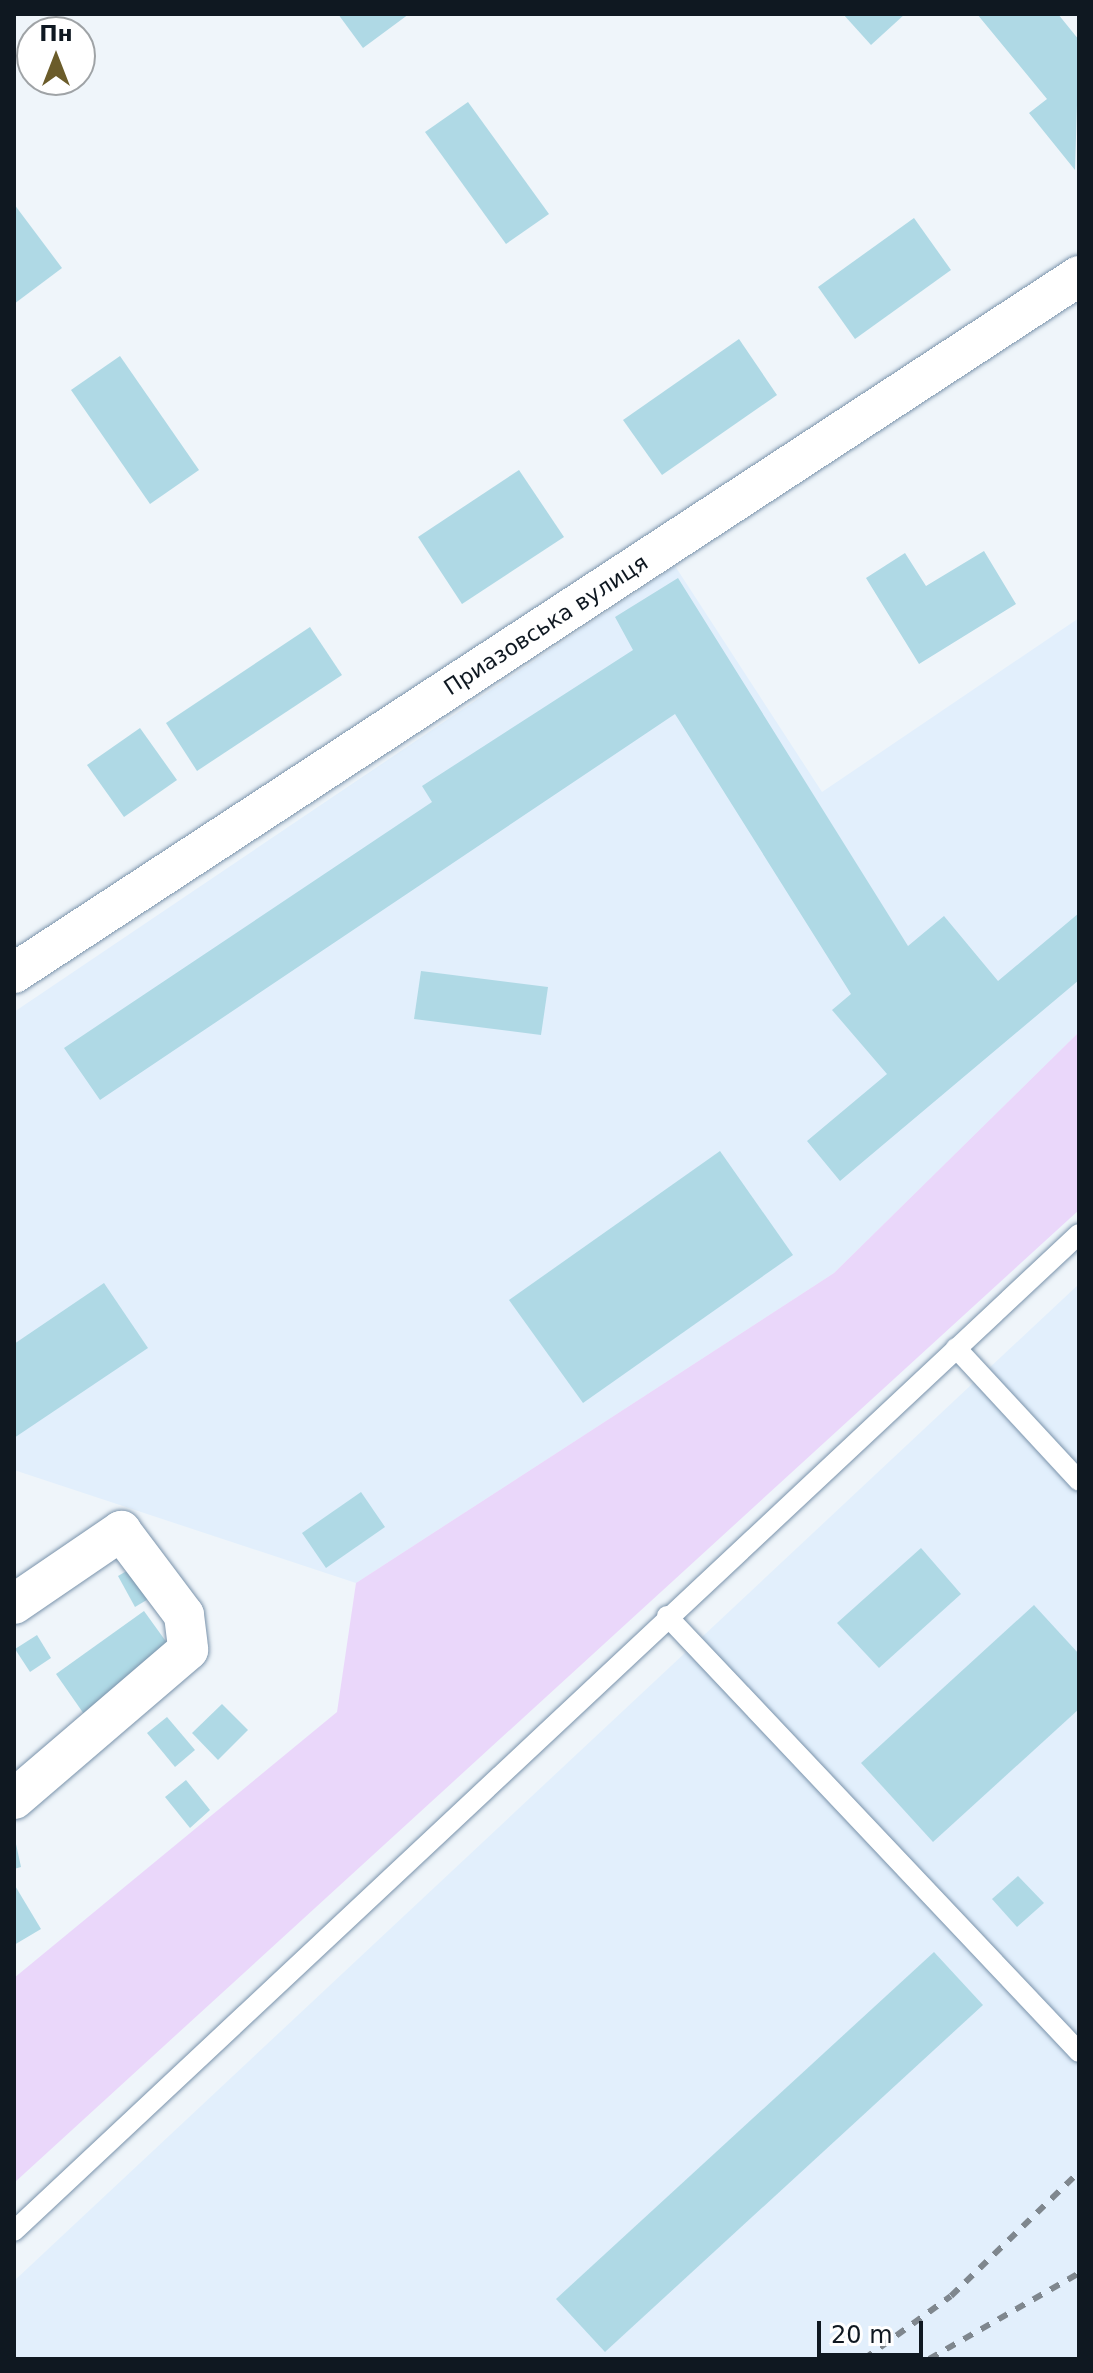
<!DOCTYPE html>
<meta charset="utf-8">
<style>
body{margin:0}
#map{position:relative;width:1093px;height:2373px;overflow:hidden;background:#eff5fa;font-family:"DejaVu Sans",sans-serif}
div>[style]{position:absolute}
.built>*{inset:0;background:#e2effc}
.green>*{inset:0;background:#ead7fa}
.building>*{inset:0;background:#afd9e5}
.roads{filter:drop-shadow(0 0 2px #7a93ab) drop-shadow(0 0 2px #7a93ab)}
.service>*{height:20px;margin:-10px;padding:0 10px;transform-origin:10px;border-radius:10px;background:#fff}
.minor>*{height:40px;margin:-20px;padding:0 20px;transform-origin:20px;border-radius:20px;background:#fff}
.rail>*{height:6px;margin-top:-3px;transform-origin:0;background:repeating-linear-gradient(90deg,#7f878e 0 10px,transparent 0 20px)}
span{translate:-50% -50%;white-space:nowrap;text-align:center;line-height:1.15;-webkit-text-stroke:6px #fff;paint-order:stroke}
.street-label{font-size:22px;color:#0f1821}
.frame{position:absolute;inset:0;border:16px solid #0f1821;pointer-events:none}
.north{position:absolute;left:16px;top:16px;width:80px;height:80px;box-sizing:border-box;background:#fff;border:2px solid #9fa3a6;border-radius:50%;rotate:0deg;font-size:22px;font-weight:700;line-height:32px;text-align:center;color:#0f1821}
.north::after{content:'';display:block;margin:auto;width:28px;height:36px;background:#6b5c2a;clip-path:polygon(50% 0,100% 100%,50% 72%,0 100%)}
.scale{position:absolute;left:817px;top:2321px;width:106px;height:36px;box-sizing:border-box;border:4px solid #0f1821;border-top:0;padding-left:10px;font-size:24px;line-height:28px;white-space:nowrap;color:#0f1821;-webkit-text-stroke:6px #fff;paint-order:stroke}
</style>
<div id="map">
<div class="built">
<i style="clip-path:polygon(675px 566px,822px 792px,1079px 618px,1079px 1032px,834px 1273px,356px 1583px,14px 1470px,14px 1012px)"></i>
<i style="clip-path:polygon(1079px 1284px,1079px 2359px,14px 2359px,14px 2281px)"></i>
</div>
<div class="green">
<i style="clip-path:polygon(1079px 1032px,1079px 1210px,14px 2183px,14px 1978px,337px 1712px,356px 1583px,834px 1273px)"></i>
</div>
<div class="building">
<i style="clip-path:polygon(338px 14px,409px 14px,363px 48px)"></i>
<i style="clip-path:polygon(843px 14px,905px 14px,871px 45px)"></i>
<i style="clip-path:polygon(977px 14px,1058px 14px,1079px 40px,1075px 170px,1029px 113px,1047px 99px)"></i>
<i style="clip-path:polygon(468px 102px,549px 214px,506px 244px,425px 132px)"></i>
<i style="clip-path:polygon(14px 204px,62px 268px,14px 304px)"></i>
<i style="clip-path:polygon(914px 218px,951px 270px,855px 339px,818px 287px)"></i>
<i style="clip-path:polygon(739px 339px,777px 395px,662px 475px,623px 420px)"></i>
<i style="clip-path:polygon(120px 356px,199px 470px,150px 504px,71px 390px)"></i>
<i style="clip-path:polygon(519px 470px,564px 537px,462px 604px,418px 537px)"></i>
<i style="clip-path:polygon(984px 551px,1016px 604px,919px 664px,866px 578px,905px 553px,926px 586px)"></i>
<i style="clip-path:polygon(678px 578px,908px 946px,944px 916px,998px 981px,1079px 913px,1079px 980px,840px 1181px,807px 1141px,887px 1074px,832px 1010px,851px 994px,675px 714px,100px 1100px,64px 1048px,432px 802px,422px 786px,633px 650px,615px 617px)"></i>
<i style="clip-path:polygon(310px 627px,342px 675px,197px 771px,166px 723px)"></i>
<i style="clip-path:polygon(140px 728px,177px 780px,124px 817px,87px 765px)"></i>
<i style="clip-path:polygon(421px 971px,548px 987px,541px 1035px,414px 1019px)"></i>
<i style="clip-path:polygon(720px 1151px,793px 1255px,583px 1403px,509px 1300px)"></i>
<i style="clip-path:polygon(104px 1283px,148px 1348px,14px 1438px,14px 1344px)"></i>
<i style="clip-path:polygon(361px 1492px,385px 1527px,326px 1568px,302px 1533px)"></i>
<i style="clip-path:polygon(921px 1548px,961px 1594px,879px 1668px,837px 1623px)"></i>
<i style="clip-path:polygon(137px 1565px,155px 1595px,135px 1607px,118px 1576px)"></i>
<i style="clip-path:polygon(1034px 1605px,1079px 1654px,1079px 1709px,933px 1842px,861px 1763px)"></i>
<i style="clip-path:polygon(144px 1611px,175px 1654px,86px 1717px,56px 1674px)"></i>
<i style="clip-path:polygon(37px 1635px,51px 1658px,30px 1672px,15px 1649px)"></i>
<i style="clip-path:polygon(222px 1704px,248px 1730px,218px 1760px,192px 1733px)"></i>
<i style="clip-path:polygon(167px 1717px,195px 1750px,175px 1767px,147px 1733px)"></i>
<i style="clip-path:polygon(186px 1780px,210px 1810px,190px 1828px,165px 1797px)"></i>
<i style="clip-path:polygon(14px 1835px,21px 1867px,14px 1869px)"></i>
<i style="clip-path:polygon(1018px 1876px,1044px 1903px,1017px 1927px,992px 1899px)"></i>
<i style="clip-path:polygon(14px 1884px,41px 1929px,14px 1945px)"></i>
<i style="clip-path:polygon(934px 1952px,983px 2005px,605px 2352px,556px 2299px)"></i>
</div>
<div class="roads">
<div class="service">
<i style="left:956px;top:1348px;width:181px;rotate:47.2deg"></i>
<i style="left:667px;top:1616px;width:600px;rotate:46.62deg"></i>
<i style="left:14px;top:2231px;width:1459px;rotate:-43.11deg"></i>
</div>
<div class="minor">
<i style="left:14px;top:973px;width:1273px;rotate:-33.2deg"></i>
<i style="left:14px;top:1604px;width:130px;rotate:-34.3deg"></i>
<i style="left:121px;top:1531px;width:105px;rotate:53.1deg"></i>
<i style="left:184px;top:1615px;width:35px;rotate:83deg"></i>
<i style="left:188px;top:1650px;width:229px;rotate:139.4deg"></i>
</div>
</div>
<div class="rail">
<i style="left:864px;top:2359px;width:107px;rotate:-35.9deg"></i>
<i style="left:951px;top:2296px;width:178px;rotate:-44.1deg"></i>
<i style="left:929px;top:2359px;width:173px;rotate:-29.8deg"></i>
</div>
<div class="street-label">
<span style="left:546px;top:625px;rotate:-33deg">Приазовська вулиця</span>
</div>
<div class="frame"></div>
<div class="north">Пн</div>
<div class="scale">20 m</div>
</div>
